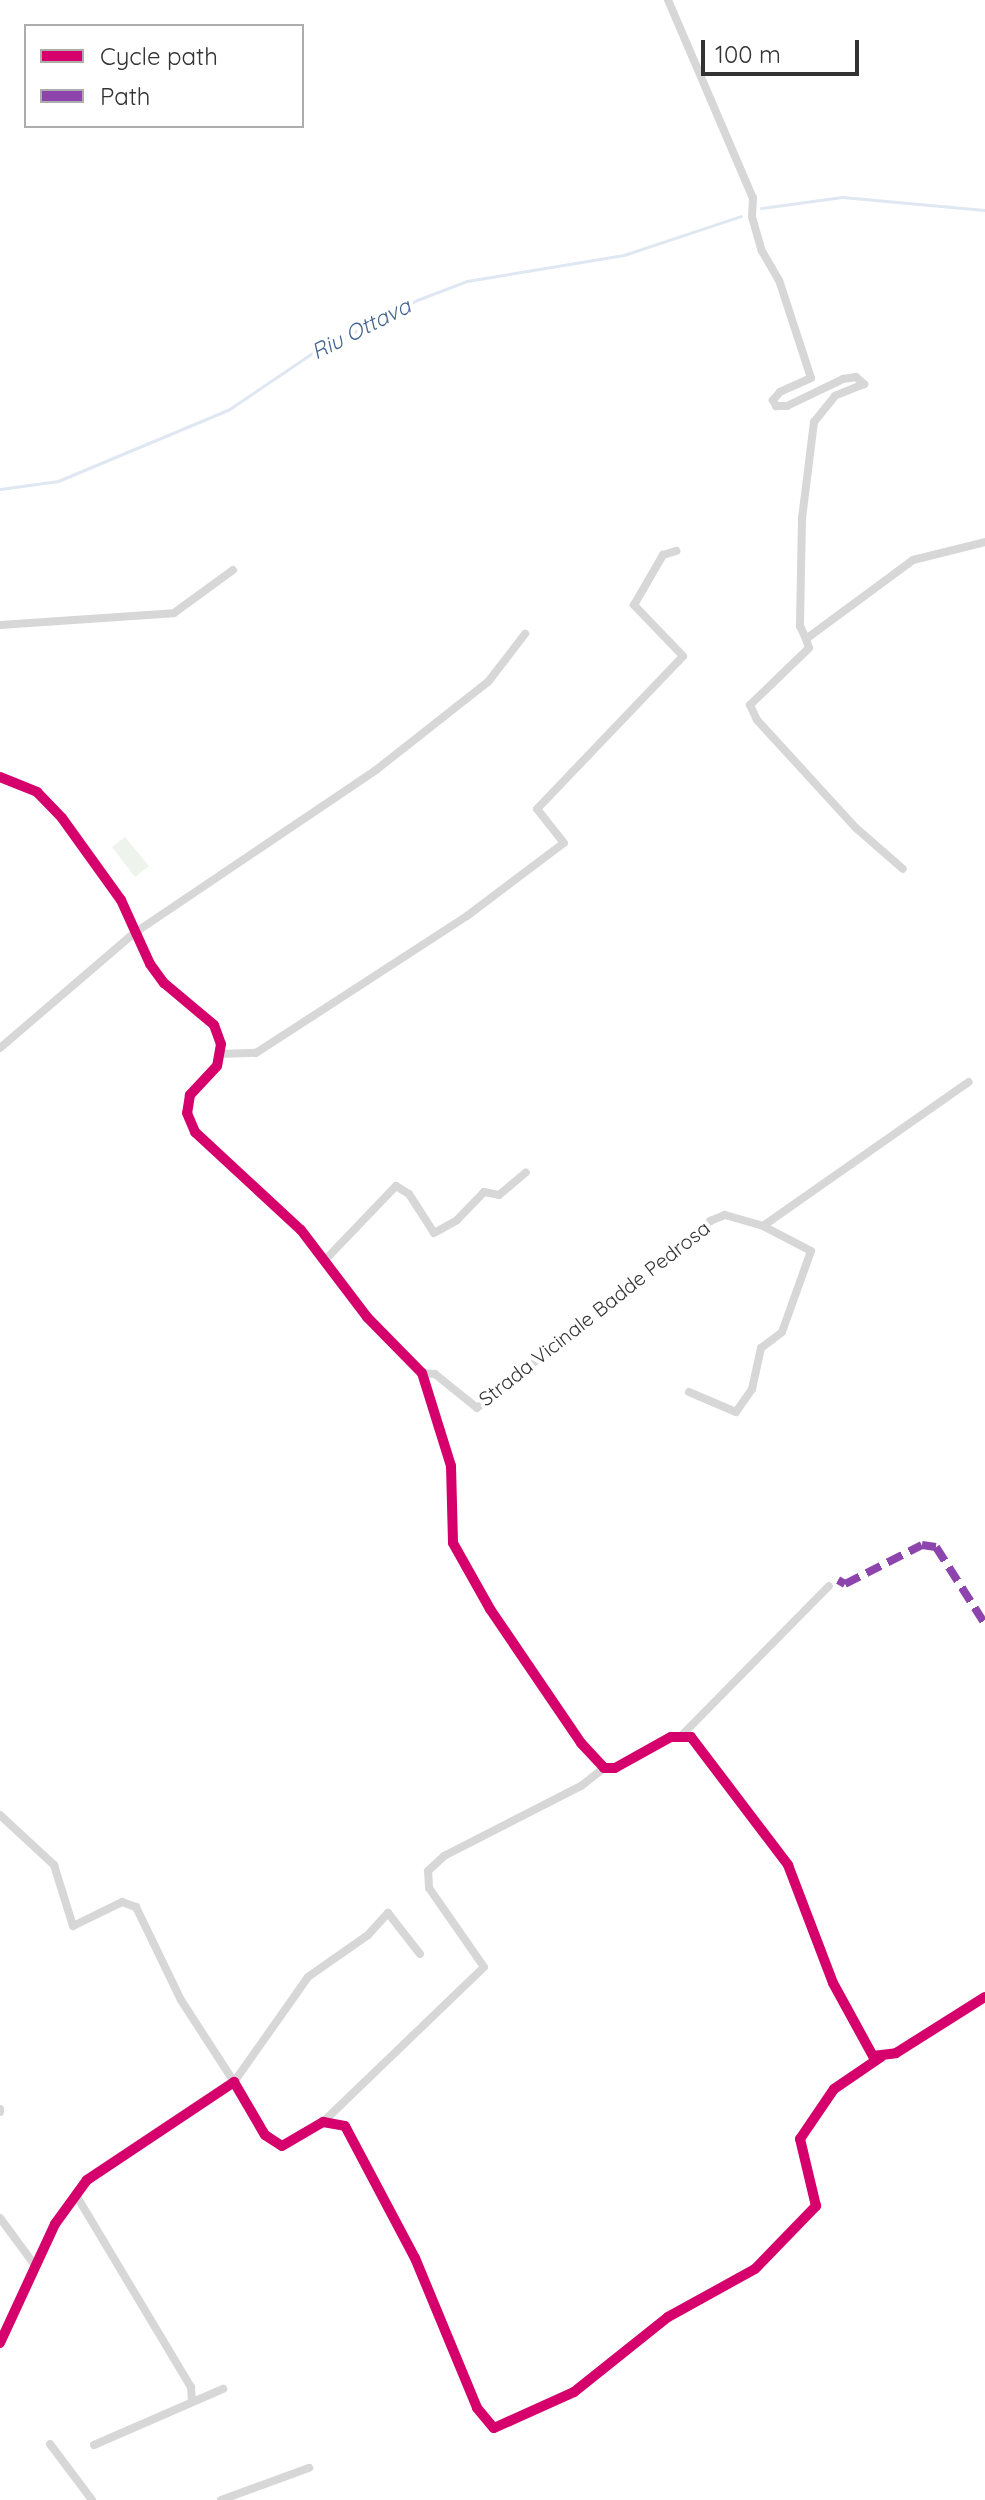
<!DOCTYPE html>
<style>
body{margin:0}
#map{position:relative;width:985px;height:2500px;overflow:hidden;background:#fff;font-family:Quicksand,sans-serif}
div>[style]{position:absolute}
.green>*{inset:0;background:#eef3ec}
.stream>*{height:3px;margin:-1.5px;padding:0 1.5px;transform-origin:1.5px;border-radius:1.5px;background:#dfe7f2}
.minor>*{height:8px;margin:-4px;padding:0 4px;transform-origin:4px;border-radius:4px;background:#d7d7d7}
.quiet>*{height:8px;margin-top:-4px;transform-origin:0;background:repeating-linear-gradient(90deg,#8e44ad 0 16px,transparent 0 24px)}
.cycleway>*{height:10px;margin:-5px;padding:0 5px;transform-origin:5px;border-radius:5px;background:#d6006c}
span{translate:-50% -50%;white-space:nowrap;text-align:center;line-height:1.15;-webkit-text-stroke:8px #fff;paint-order:stroke}
.street-label{font-size:20px;color:#333}
.water-label{font-size:22px;color:#456691;font-style:italic}
.legend{position:absolute;left:24px;top:24px;width:280px;height:104px;box-sizing:border-box;background:#fff;border:2px solid #adadad;margin:0;padding:10px 14px;list-style:none;font-size:24px;color:#333}
.legend li{display:flex;align-items:center;gap:16px;height:40px}
.legend b{width:40px;border:2px solid #adadad}
.scale{position:absolute;left:701px;top:40px;width:158px;height:36px;box-sizing:border-box;border:4px solid #333;border-top:0;padding-left:10px;font-size:24px;line-height:28px;white-space:nowrap;color:#333;-webkit-text-stroke:6px #fff;paint-order:stroke}
</style>
<div id="map">
<div class="green">
<i style="clip-path:polygon(125px 837px,149px 866px,135px 877px,112px 847px)"></i>
</div>
<div class="stream">
<i style="left:761px;top:208px;width:82px;rotate:-7.7deg"></i>
<i style="left:842px;top:197px;width:144px;rotate:5.2deg"></i>
<i style="left:0;top:489px;width:59px;rotate:-7.9deg"></i>
<i style="left:58px;top:481px;width:184px;rotate:-22.7deg"></i>
<i style="left:228px;top:410px;width:100px;rotate:-34deg"></i>
<i style="left:311px;top:354px;width:119px;rotate:-27deg"></i>
<i style="left:417px;top:300px;width:53px;rotate:-20.8deg"></i>
<i style="left:467px;top:281px;width:159px;rotate:-9.4deg"></i>
<i style="left:624px;top:255px;width:123px;rotate:-18.4deg"></i>
</div>
<div class="minor">
<i style="left:668px;top:0;width:215px;rotate:66.8deg"></i>
<i style="left:753px;top:198px;width:19px;rotate:93deg"></i>
<i style="left:752px;top:217px;width:35px;rotate:74deg"></i>
<i style="left:762px;top:251px;width:34px;rotate:60deg"></i>
<i style="left:779px;top:280px;width:103px;rotate:71.9deg"></i>
<i style="left:811px;top:378px;width:34px;rotate:156deg"></i>
<i style="left:780px;top:392px;width:11px;rotate:131deg"></i>
<i style="left:773px;top:400px;width:7px;rotate:63deg"></i>
<i style="left:776px;top:406px;width:11px"></i>
<i style="left:787px;top:406px;width:62px;rotate:-25.7deg"></i>
<i style="left:843px;top:379px;width:13px;rotate:-9deg"></i>
<i style="left:856px;top:377px;width:11px;rotate:41deg"></i>
<i style="left:864px;top:384px;width:31px;rotate:158deg"></i>
<i style="left:835px;top:396px;width:33px;rotate:129deg"></i>
<i style="left:814px;top:422px;width:98px;rotate:97.1deg"></i>
<i style="left:802px;top:519px;width:107px;rotate:91.1deg"></i>
<i style="left:800px;top:626px;width:14px;rotate:65deg"></i>
<i style="left:806px;top:639px;width:133px;rotate:-36.4deg"></i>
<i style="left:913px;top:560px;width:74px;rotate:-14deg"></i>
<i style="left:0;top:625px;width:174px;rotate:-3.9deg"></i>
<i style="left:174px;top:613px;width:73px;rotate:-36.1deg"></i>
<i style="left:806px;top:639px;width:9px;rotate:72deg"></i>
<i style="left:809px;top:648px;width:82px;rotate:136deg"></i>
<i style="left:750px;top:705px;width:17px;rotate:65deg"></i>
<i style="left:757px;top:720px;width:147px;rotate:47.5deg"></i>
<i style="left:856px;top:828px;width:62px;rotate:41.1deg"></i>
<i style="left:0;top:777px;width:40px;rotate:22deg"></i>
<i style="left:37px;top:792px;width:36px;rotate:46deg"></i>
<i style="left:62px;top:818px;width:101px;rotate:54.3deg"></i>
<i style="left:121px;top:900px;width:70px;rotate:65.6deg"></i>
<i style="left:150px;top:964px;width:24px;rotate:54deg"></i>
<i style="left:164px;top:983px;width:65px;rotate:40deg"></i>
<i style="left:214px;top:1025px;width:20px;rotate:70deg"></i>
<i style="left:221px;top:1044px;width:22px;rotate:100deg"></i>
<i style="left:217px;top:1066px;width:40px;rotate:133deg"></i>
<i style="left:190px;top:1095px;width:18px;rotate:99deg"></i>
<i style="left:187px;top:1113px;width:21px;rotate:67deg"></i>
<i style="left:195px;top:1132px;width:144px;rotate:42.8deg"></i>
<i style="left:301px;top:1230px;width:109px;rotate:52.8deg"></i>
<i style="left:367px;top:1317px;width:78px;rotate:45.5deg"></i>
<i style="left:422px;top:1373px;width:97px;rotate:72.7deg"></i>
<i style="left:451px;top:1466px;width:77px;rotate:88.5deg"></i>
<i style="left:453px;top:1543px;width:76px;rotate:60.7deg"></i>
<i style="left:490px;top:1609px;width:162px;rotate:55.8deg"></i>
<i style="left:581px;top:1743px;width:34px;rotate:47deg"></i>
<i style="left:604px;top:1768px;width:11px"></i>
<i style="left:615px;top:1768px;width:64px;rotate:-29deg"></i>
<i style="left:671px;top:1737px;width:20px"></i>
<i style="left:691px;top:1737px;width:161px;rotate:52.8deg"></i>
<i style="left:788px;top:1865px;width:126px;rotate:69.1deg"></i>
<i style="left:833px;top:1983px;width:83px;rotate:61.3deg"></i>
<i style="left:873px;top:2056px;width:23px;rotate:-7deg"></i>
<i style="left:896px;top:2053px;width:105px;rotate:-32.2deg"></i>
<i style="left:0;top:1048px;width:175px;rotate:-40.6deg"></i>
<i style="left:133px;top:934px;width:293px;rotate:-34deg"></i>
<i style="left:376px;top:770px;width:142px;rotate:-38.2deg"></i>
<i style="left:488px;top:682px;width:61px;rotate:-52.4deg"></i>
<i style="left:219px;top:1054px;width:37px;rotate:-2deg"></i>
<i style="left:256px;top:1053px;width:252px;rotate:-33deg"></i>
<i style="left:467px;top:916px;width:121px;rotate:-37deg"></i>
<i style="left:564px;top:843px;width:43px;rotate:-128.5deg"></i>
<i style="left:537px;top:809px;width:211px;rotate:-46.3deg"></i>
<i style="left:683px;top:656px;width:71px;rotate:-133.9deg"></i>
<i style="left:634px;top:605px;width:58px;rotate:-59.9deg"></i>
<i style="left:663px;top:555px;width:14px;rotate:-17deg"></i>
<i style="left:326px;top:1259px;width:101px;rotate:-46.2deg"></i>
<i style="left:396px;top:1186px;width:15px;rotate:32deg"></i>
<i style="left:409px;top:1194px;width:46px;rotate:57.3deg"></i>
<i style="left:434px;top:1233px;width:26px;rotate:-29deg"></i>
<i style="left:457px;top:1220px;width:39px;rotate:-46deg"></i>
<i style="left:484px;top:1192px;width:15px;rotate:11deg"></i>
<i style="left:499px;top:1195px;width:35px;rotate:-40deg"></i>
<i style="left:422px;top:1373px;width:13px;rotate:4deg"></i>
<i style="left:435px;top:1374px;width:54px;rotate:39deg"></i>
<i style="left:477px;top:1408px;width:299px;rotate:-38.7deg"></i>
<i style="left:710px;top:1221px;width:16px;rotate:-22deg"></i>
<i style="left:725px;top:1215px;width:40px;rotate:16deg"></i>
<i style="left:763px;top:1226px;width:251px;rotate:-35deg"></i>
<i style="left:689px;top:1392px;width:51px;rotate:23.1deg"></i>
<i style="left:736px;top:1412px;width:28px;rotate:-55deg"></i>
<i style="left:752px;top:1389px;width:42px;rotate:-77.6deg"></i>
<i style="left:761px;top:1348px;width:26px;rotate:-37deg"></i>
<i style="left:782px;top:1332px;width:86px;rotate:-70.3deg"></i>
<i style="left:811px;top:1251px;width:54px;rotate:-152.5deg"></i>
<i style="left:682px;top:1735px;width:209px;rotate:-45.4deg"></i>
<i style="left:0;top:1815px;width:74px;rotate:42.8deg"></i>
<i style="left:54px;top:1865px;width:64px;rotate:72.7deg"></i>
<i style="left:73px;top:1926px;width:55px;rotate:-26.1deg"></i>
<i style="left:122px;top:1902px;width:15px;rotate:20deg"></i>
<i style="left:136px;top:1907px;width:103px;rotate:64.2deg"></i>
<i style="left:181px;top:2000px;width:98px;rotate:57.1deg"></i>
<i style="left:234px;top:2082px;width:128px;rotate:-54.8deg"></i>
<i style="left:308px;top:1977px;width:73px;rotate:-35deg"></i>
<i style="left:368px;top:1935px;width:30px;rotate:-48deg"></i>
<i style="left:388px;top:1913px;width:52px;rotate:52deg"></i>
<i style="left:0;top:2109px;width:3px;rotate:90deg"></i>
<i style="left:323px;top:2122px;width:223px;rotate:-43.9deg"></i>
<i style="left:484px;top:1967px;width:96px;rotate:-124.8deg"></i>
<i style="left:429px;top:1888px;width:17px;rotate:-93deg"></i>
<i style="left:428px;top:1871px;width:22px;rotate:-43deg"></i>
<i style="left:444px;top:1856px;width:154px;rotate:-27.1deg"></i>
<i style="left:581px;top:1786px;width:29px;rotate:-38deg"></i>
<i style="left:76px;top:2195px;width:224px;rotate:59.1deg"></i>
<i style="left:191px;top:2387px;width:13px;rotate:86deg"></i>
<i style="left:0;top:2218px;width:57px;rotate:53.5deg"></i>
<i style="left:0;top:2343px;width:131px;rotate:-65.2deg"></i>
<i style="left:55px;top:2224px;width:54px;rotate:-54deg"></i>
<i style="left:87px;top:2180px;width:177px;rotate:-33.7deg"></i>
<i style="left:234px;top:2082px;width:61px;rotate:59.7deg"></i>
<i style="left:265px;top:2135px;width:20px;rotate:33deg"></i>
<i style="left:282px;top:2146px;width:48px;rotate:-30.3deg"></i>
<i style="left:323px;top:2122px;width:22px;rotate:10deg"></i>
<i style="left:345px;top:2126px;width:149px;rotate:62.1deg"></i>
<i style="left:415px;top:2258px;width:162px;rotate:67.5deg"></i>
<i style="left:477px;top:2408px;width:26px;rotate:50deg"></i>
<i style="left:494px;top:2428px;width:88px;rotate:-24.2deg"></i>
<i style="left:574px;top:2392px;width:120px;rotate:-38.6deg"></i>
<i style="left:668px;top:2317px;width:99px;rotate:-28.9deg"></i>
<i style="left:755px;top:2269px;width:88px;rotate:-45.9deg"></i>
<i style="left:816px;top:2206px;width:69px;rotate:-103.4deg"></i>
<i style="left:800px;top:2139px;width:60px;rotate:-55.8deg"></i>
<i style="left:834px;top:2089px;width:57px;rotate:-34.2deg"></i>
<i style="left:50px;top:2444px;width:70px;rotate:53.1deg"></i>
<i style="left:94px;top:2445px;width:141px;rotate:-23.5deg"></i>
<i style="left:221px;top:2500px;width:94px;rotate:-20deg"></i>
</div>
<div class="quiet">
<i style="left:838px;top:1580px;width:8px;rotate:30deg"></i>
<i style="left:845px;top:1584px;width:86px;rotate:-26.9deg"></i>
<i style="left:922px;top:1545px;width:14px;rotate:8deg"></i>
<i style="left:936px;top:1547px;width:91px;rotate:57.5deg"></i>
</div>
<div class="cycleway">
<i style="left:0;top:777px;width:40px;rotate:22deg"></i>
<i style="left:37px;top:792px;width:36px;rotate:46deg"></i>
<i style="left:62px;top:818px;width:101px;rotate:54.3deg"></i>
<i style="left:121px;top:900px;width:70px;rotate:65.6deg"></i>
<i style="left:150px;top:964px;width:24px;rotate:54deg"></i>
<i style="left:164px;top:983px;width:65px;rotate:40deg"></i>
<i style="left:214px;top:1025px;width:20px;rotate:70deg"></i>
<i style="left:221px;top:1044px;width:22px;rotate:100deg"></i>
<i style="left:217px;top:1066px;width:40px;rotate:133deg"></i>
<i style="left:190px;top:1095px;width:18px;rotate:99deg"></i>
<i style="left:187px;top:1113px;width:21px;rotate:67deg"></i>
<i style="left:195px;top:1132px;width:144px;rotate:42.8deg"></i>
<i style="left:301px;top:1230px;width:109px;rotate:52.8deg"></i>
<i style="left:367px;top:1317px;width:78px;rotate:45.5deg"></i>
<i style="left:422px;top:1373px;width:97px;rotate:72.7deg"></i>
<i style="left:451px;top:1466px;width:77px;rotate:88.5deg"></i>
<i style="left:453px;top:1543px;width:76px;rotate:60.7deg"></i>
<i style="left:490px;top:1609px;width:162px;rotate:55.8deg"></i>
<i style="left:581px;top:1743px;width:34px;rotate:47deg"></i>
<i style="left:604px;top:1768px;width:11px"></i>
<i style="left:615px;top:1768px;width:64px;rotate:-29deg"></i>
<i style="left:671px;top:1737px;width:20px"></i>
<i style="left:691px;top:1737px;width:161px;rotate:52.8deg"></i>
<i style="left:788px;top:1865px;width:126px;rotate:69.1deg"></i>
<i style="left:833px;top:1983px;width:83px;rotate:61.3deg"></i>
<i style="left:873px;top:2056px;width:23px;rotate:-7deg"></i>
<i style="left:896px;top:2053px;width:105px;rotate:-32.2deg"></i>
<i style="left:0;top:2343px;width:131px;rotate:-65.2deg"></i>
<i style="left:55px;top:2224px;width:54px;rotate:-54deg"></i>
<i style="left:87px;top:2180px;width:177px;rotate:-33.7deg"></i>
<i style="left:234px;top:2082px;width:61px;rotate:59.7deg"></i>
<i style="left:265px;top:2135px;width:20px;rotate:33deg"></i>
<i style="left:282px;top:2146px;width:48px;rotate:-30.3deg"></i>
<i style="left:323px;top:2122px;width:22px;rotate:10deg"></i>
<i style="left:345px;top:2126px;width:149px;rotate:62.1deg"></i>
<i style="left:415px;top:2258px;width:162px;rotate:67.5deg"></i>
<i style="left:477px;top:2408px;width:26px;rotate:50deg"></i>
<i style="left:494px;top:2428px;width:88px;rotate:-24.2deg"></i>
<i style="left:574px;top:2392px;width:120px;rotate:-38.6deg"></i>
<i style="left:668px;top:2317px;width:99px;rotate:-28.9deg"></i>
<i style="left:755px;top:2269px;width:88px;rotate:-45.9deg"></i>
<i style="left:816px;top:2206px;width:69px;rotate:-103.4deg"></i>
<i style="left:800px;top:2139px;width:60px;rotate:-55.8deg"></i>
<i style="left:834px;top:2089px;width:57px;rotate:-34.2deg"></i>
</div>
<div class="street-label">
<span style="left:594px;top:1313px;rotate:-38deg">Strada Vicinale Badde Pedrosa</span>
</div>
<div class="water-label">
<span style="left:361px;top:329px;rotate:-27deg">Riu Ottava</span>
</div>
<ul class="legend">
<li><b style="height:10px;background:#d6006c"></b>Cycle path</li>
<li><b style="height:10px;background:#8e44ad"></b>Path</li>
</ul>
<div class="scale">100 m</div>
</div>
